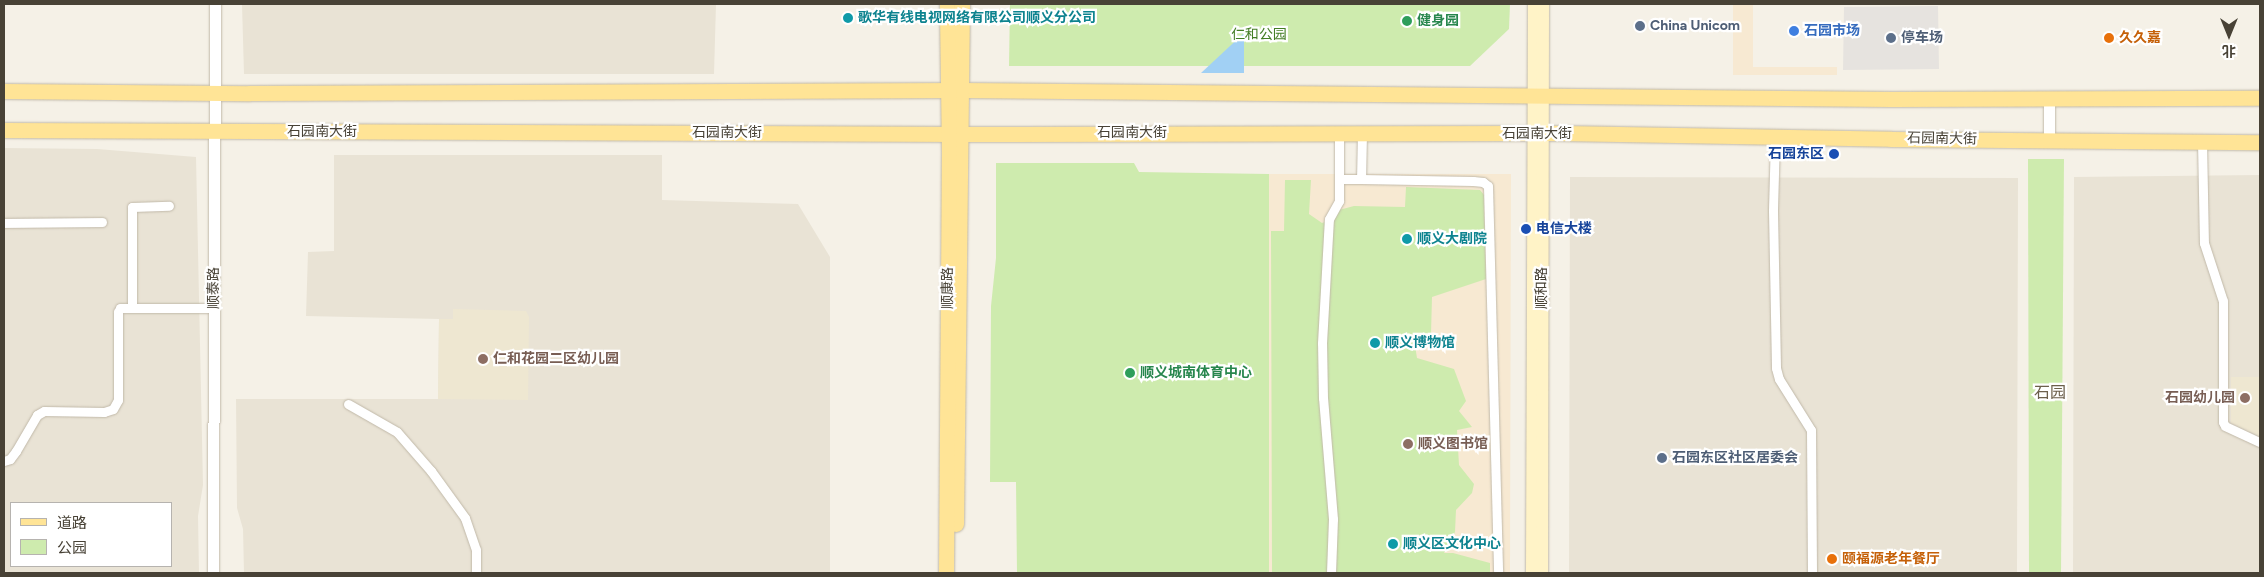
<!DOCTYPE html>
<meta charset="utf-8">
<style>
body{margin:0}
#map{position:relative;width:2264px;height:577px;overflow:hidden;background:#f5f1e7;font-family:Figtree,"Noto Sans SC",sans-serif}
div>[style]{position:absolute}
.residential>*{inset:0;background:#e9e3d5}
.commercial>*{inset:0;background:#f7e9d2}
.education>*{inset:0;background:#eee7d1}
.green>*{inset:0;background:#ceebae}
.parking>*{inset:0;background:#e6e3df}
.water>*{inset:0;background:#a1d0f4}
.roads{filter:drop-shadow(0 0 1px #c1b9a9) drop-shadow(0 0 1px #c1b9a9)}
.minor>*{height:9px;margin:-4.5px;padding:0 4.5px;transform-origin:4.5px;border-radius:4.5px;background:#fff}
.tertiary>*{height:11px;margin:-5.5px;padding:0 5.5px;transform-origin:5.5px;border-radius:5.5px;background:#fff}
.secondary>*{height:12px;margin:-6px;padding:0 6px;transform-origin:6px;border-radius:6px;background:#fff3c7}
.primary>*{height:15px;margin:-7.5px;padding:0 7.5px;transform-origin:7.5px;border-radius:7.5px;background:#ffe496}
.dots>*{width:14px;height:14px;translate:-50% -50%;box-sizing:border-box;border:2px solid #fff;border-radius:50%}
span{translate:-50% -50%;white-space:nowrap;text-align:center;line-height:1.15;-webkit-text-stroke:4.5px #fff;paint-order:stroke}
.culture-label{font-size:14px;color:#0d838f;font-weight:700}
.left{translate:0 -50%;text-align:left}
.leisure-label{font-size:14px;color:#27864d;font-weight:700}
.service-label{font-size:14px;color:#4e5e75;font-weight:700}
.shop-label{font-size:14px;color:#366cbe;font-weight:700}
.park-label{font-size:14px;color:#447e25}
.food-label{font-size:14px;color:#c56008;font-weight:700}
.street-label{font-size:14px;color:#484236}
.transit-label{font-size:14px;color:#164399;font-weight:700}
.right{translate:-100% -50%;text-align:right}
.education-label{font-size:14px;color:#785e54;font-weight:700}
.quarter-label{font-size:16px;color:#6c604c}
.frame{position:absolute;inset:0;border:5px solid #484236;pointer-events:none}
.legend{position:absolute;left:10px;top:502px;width:162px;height:65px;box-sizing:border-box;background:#fff;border:1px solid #b6b3af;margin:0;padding:6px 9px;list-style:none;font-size:15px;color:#484236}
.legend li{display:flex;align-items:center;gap:10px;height:25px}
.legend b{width:25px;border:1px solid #b6b3af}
.north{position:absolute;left:2204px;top:10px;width:50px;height:50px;-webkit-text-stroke:4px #fff;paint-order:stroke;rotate:180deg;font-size:14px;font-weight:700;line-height:20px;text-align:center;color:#484236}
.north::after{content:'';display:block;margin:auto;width:18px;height:22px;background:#484236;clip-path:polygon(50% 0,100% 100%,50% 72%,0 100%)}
</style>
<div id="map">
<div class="residential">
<i style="clip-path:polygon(242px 4px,716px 4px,714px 74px,244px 74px)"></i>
<i style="clip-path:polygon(evenodd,4px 148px,97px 149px,196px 157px,203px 485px,198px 516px,199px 573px,4px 573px,4px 148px,11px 503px,171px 503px,171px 566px,11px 566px,11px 503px)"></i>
<i style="clip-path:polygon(334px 155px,662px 155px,662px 200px,798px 204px,830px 257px,830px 573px,244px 573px,243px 529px,237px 508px,236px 399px,438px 399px,439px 319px,306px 316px,308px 252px,334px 251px)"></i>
<i style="clip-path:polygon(2260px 175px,2260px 573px,2073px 573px,2074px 177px)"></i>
<i style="clip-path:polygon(1570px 177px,2018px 178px,2017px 573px,1569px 573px)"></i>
</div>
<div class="commercial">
<i style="clip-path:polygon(1733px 4px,1753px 4px,1753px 67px,1837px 67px,1837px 75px,1733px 75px)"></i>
<i style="clip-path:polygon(1269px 174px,1511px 174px,1510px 573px,1269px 573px)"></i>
</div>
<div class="education">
<i style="clip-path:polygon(453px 309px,526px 311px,529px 317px,528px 400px,438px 399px,439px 319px,453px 319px)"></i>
<i style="clip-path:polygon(2231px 377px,2260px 377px,2260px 436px,2231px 423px)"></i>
</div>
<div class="green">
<i style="clip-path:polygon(1010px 4px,1510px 4px,1509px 29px,1470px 66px,1009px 66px)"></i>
<i style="clip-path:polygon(2028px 159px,2064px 159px,2061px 573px,2029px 573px)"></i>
<i style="clip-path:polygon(996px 163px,1134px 163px,1139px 172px,1269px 174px,1269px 573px,1017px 573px,1016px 482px,990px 482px,991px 306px,996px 258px)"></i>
<i style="clip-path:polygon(1285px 180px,1311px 180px,1309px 214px,1322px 223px,1334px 219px,1339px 210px,1354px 206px,1405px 207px,1406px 187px,1480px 190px,1484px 195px,1486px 279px,1432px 297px,1431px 334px,1413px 333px,1417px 358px,1454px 369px,1466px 401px,1459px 411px,1472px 427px,1457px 430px,1459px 465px,1474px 484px,1472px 493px,1456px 510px,1455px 532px,1444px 553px,1453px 553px,1490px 563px,1490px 573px,1272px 573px,1271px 231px,1284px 231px)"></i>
</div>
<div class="parking">
<i style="clip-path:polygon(1938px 6px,1939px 69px,1843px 70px,1844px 7px)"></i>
</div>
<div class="water">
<i style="clip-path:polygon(1244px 33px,1244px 73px,1201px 73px)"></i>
</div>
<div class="roads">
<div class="minor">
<i style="left:1362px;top:133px;width:46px;rotate:91.2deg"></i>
<i style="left:1361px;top:179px;width:112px;rotate:1deg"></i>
<i style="left:1473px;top:181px;width:10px;rotate:6deg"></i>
<i style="left:1483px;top:182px;width:6px;rotate:39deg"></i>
<i style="left:1488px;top:186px;width:387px;rotate:88.5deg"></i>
<i style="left:1775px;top:138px;width:73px;rotate:91.6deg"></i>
<i style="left:1773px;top:211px;width:157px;rotate:88.9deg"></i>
<i style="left:1776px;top:368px;width:11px;rotate:75deg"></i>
<i style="left:1779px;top:379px;width:60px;rotate:57.9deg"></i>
<i style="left:1811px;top:430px;width:143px;rotate:89.6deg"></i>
<i style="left:2202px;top:141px;width:102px;rotate:88.9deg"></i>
<i style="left:2204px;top:243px;width:61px;rotate:71.9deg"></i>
<i style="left:2223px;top:301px;width:121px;rotate:90deg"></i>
<i style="left:2223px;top:422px;width:4px;rotate:63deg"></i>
<i style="left:2225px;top:426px;width:38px;rotate:25deg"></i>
<i style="left:1339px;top:179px;width:22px"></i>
<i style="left:4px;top:223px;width:98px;rotate:-0.6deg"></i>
<i style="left:132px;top:308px;width:101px;rotate:-90deg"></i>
<i style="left:132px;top:207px;width:37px;rotate:-2deg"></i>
<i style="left:348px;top:404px;width:56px;rotate:29.7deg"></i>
<i style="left:397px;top:432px;width:52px;rotate:48.9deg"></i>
<i style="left:431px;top:471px;width:58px;rotate:54.1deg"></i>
<i style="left:465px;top:518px;width:34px;rotate:71deg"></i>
<i style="left:476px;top:550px;width:23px;rotate:90deg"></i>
<i style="left:4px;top:461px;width:6px;rotate:-18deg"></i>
<i style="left:10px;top:459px;width:10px;rotate:-53deg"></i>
<i style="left:16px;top:451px;width:42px;rotate:-59.7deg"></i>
<i style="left:37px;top:415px;width:8px;rotate:-30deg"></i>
<i style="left:44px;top:411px;width:60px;rotate:1deg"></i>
<i style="left:104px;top:412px;width:9px;rotate:-18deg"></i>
<i style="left:113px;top:409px;width:10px;rotate:-61deg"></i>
<i style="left:118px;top:400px;width:88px;rotate:-90deg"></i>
<i style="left:118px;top:312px;width:4px;rotate:-63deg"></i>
<i style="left:120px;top:308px;width:94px"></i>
<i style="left:1331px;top:573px;width:54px;rotate:-87.9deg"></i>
<i style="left:1333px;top:519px;width:121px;rotate:-94.7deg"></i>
<i style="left:1323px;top:398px;width:55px;rotate:-91deg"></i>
<i style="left:1322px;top:343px;width:124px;rotate:-86.8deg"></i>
<i style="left:1329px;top:219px;width:21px;rotate:-61deg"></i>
<i style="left:1339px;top:201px;width:68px;rotate:-90deg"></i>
</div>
<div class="tertiary">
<i style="left:2049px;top:98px;width:42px;rotate:90deg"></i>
<i style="left:213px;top:573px;width:569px;rotate:-89.8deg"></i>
</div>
<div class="secondary">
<i style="left:1532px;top:573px;width:569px;rotate:-89.8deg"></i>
<i style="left:1542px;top:573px;width:569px;rotate:-89.9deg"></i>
</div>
<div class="primary">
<i style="left:4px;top:91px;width:246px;rotate:0.5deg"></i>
<i style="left:250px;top:93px;width:711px;rotate:-0.24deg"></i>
<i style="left:961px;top:90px;width:930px;rotate:0.55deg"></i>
<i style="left:1891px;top:99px;width:369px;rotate:-0.2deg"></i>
<i style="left:4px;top:130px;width:957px;rotate:0.24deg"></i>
<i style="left:961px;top:134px;width:600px;rotate:-0.1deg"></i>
<i style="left:1561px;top:133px;width:330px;rotate:1deg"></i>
<i style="left:1891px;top:139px;width:369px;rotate:0.5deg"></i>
<i style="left:956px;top:524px;width:520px;rotate:-89.34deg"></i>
<i style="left:946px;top:573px;width:418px;rotate:-89.6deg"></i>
<i style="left:949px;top:155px;width:151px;rotate:-90.8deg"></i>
</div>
</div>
<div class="dots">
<i style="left:848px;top:18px;background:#0f9aa8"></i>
<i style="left:1407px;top:21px;background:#2e9e5b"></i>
<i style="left:1640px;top:26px;background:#5c6f8a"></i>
<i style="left:1794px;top:31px;background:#3f7fe0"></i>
<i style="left:1891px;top:38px;background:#5c6f8a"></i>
<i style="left:2109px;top:38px;background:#e8710a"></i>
<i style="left:1834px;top:154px;background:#1a4fb4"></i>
<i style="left:1526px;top:229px;background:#1a4fb4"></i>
<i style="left:1407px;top:239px;background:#0f9aa8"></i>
<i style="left:1375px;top:343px;background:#0f9aa8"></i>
<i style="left:483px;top:359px;background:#8d6e63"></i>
<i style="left:1130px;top:373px;background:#2e9e5b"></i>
<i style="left:2245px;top:398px;background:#8d6e63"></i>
<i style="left:1408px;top:444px;background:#8d6e63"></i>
<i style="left:1662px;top:458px;background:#5c6f8a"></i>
<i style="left:1393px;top:544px;background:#0f9aa8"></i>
<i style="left:1832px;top:559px;background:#e8710a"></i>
</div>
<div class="culture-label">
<span class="left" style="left:858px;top:18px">歌华有线电视网络有限公司顺义分公司</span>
<span class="left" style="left:1417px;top:239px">顺义大剧院</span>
<span class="left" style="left:1385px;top:343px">顺义博物馆</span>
<span class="left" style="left:1403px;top:544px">顺义区文化中心</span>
</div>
<div class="leisure-label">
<span class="left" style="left:1417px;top:21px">健身园</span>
<span class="left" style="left:1140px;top:373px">顺义城南体育中心</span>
</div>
<div class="service-label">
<span class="left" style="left:1650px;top:26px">China Unicom</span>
<span class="left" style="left:1901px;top:38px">停车场</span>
<span class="left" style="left:1672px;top:458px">石园东区社区居委会</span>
</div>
<div class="shop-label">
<span class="left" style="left:1804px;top:31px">石园市场</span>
</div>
<div class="park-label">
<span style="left:1259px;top:35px">仁和公园</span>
</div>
<div class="food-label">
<span class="left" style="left:2119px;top:38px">久久嘉</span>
<span class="left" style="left:1842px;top:559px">颐福源老年餐厅</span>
</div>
<div class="street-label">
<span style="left:322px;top:132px">石园南大街</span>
<span style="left:727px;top:133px">石园南大街</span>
<span style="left:1132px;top:133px">石园南大街</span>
<span style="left:1537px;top:134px">石园南大街</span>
<span style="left:1942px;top:139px;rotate:1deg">石园南大街</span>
<span style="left:214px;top:288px;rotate:-90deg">顺泰路</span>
<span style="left:948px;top:288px;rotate:-90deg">顺康路</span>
<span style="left:1542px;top:288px;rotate:-90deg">顺和路</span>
</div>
<div class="transit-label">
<span class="right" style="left:1824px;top:154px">石园东区</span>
<span class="left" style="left:1536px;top:229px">电信大楼</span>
</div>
<div class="education-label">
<span class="left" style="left:493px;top:359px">仁和花园二区幼儿园</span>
<span class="right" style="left:2235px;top:398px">石园幼儿园</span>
<span class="left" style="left:1418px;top:444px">顺义图书馆</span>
</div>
<div class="quarter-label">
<span style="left:2050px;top:393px">石园</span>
</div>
<div class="frame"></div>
<ul class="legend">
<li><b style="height:6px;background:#ffe496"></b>道路</li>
<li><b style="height:14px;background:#ceebae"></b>公园</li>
</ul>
<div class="north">北</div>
</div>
